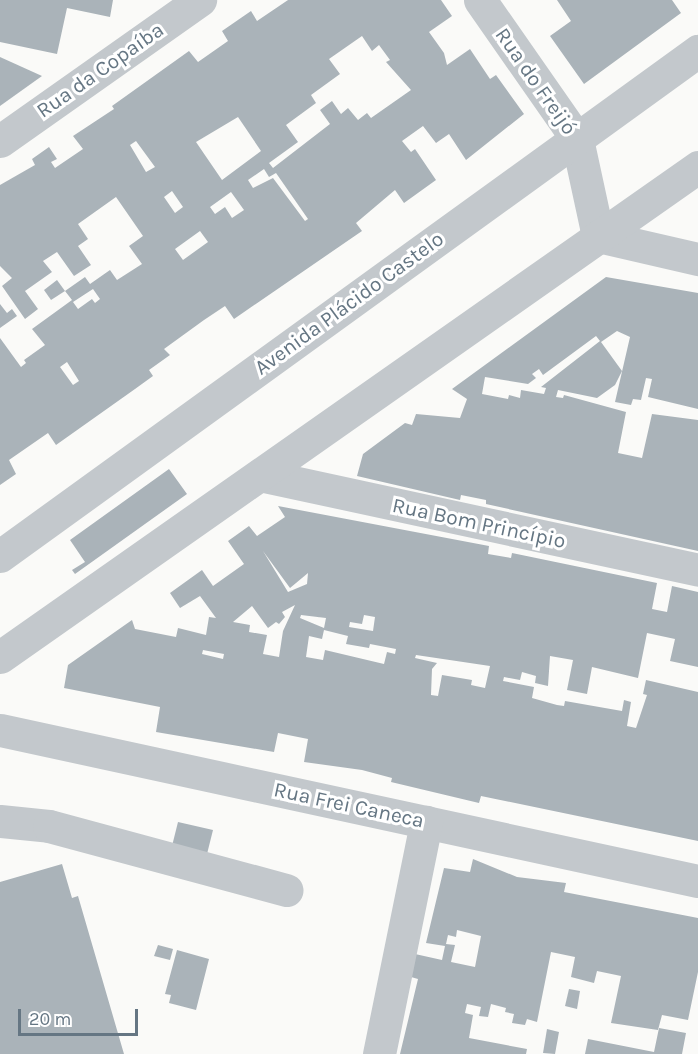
<!DOCTYPE html>
<meta charset="utf-8">
<style>
body{margin:0}
#map{position:relative;width:698px;height:1054px;overflow:hidden;background:#fafaf8;font-family:Karla,sans-serif}
div>[style]{position:absolute}
.building>*{inset:0;background:#aab3b9}
.minor>*{height:33px;margin:-16.5px;padding:0 16.5px;transform-origin:16.5px;border-radius:16.5px;background:#c3c8cc}
span{translate:-50% -50%;white-space:nowrap;text-align:center;line-height:1.15;-webkit-text-stroke:6px #fff;paint-order:stroke}
.street-label{font-size:21px;color:#657683}
.scale{position:absolute;left:18px;top:1009px;width:120px;height:27px;box-sizing:border-box;border:3px solid #657683;border-top:0;padding-left:8px;font-size:18px;line-height:21px;white-space:nowrap;color:#657683;-webkit-text-stroke:4px #fff;paint-order:stroke}
</style>
<div id="map">
<div class="building">
<i style="clip-path:polygon(0 0,113px 0,110px 17px,67px 8px,57px 54px,0 42px)"></i>
<i style="clip-path:polygon(evenodd,288px 0,441px 0,452px 16px,429px 32px,444px 53px,447px 65px,470px 49px,490px 79px,496px 75px,524px 114px,466px 160px,449px 134px,436px 143px,423px 126px,402px 141px,411px 152px,415px 149px,436px 180px,404px 203px,395px 190px,356px 223px,362px 231px,234px 319px,225px 306px,204px 320px,164px 349px,170px 355px,149px 370px,153px 376px,135px 389px,56px 445px,48px 433px,9px 460px,16px 474px,0 485px,0 338px,21px 367px,26px 363px,24px 360px,45px 345px,32px 329px,72px 300px,65px 291px,85px 277px,90px 284px,110px 270px,117px 280px,142px 264px,129px 246px,143px 236px,116px 197px,78px 224px,88px 239px,78px 246px,91px 265px,74px 276px,57px 252px,43px 261px,52px 272px,25px 291px,38px 309px,25px 319px,2px 286px,12px 278px,0 266px,0 185px,35px 165px,32px 159px,49px 147px,57px 159px,51px 162px,55px 168px,83px 149px,73px 136px,114px 109px,112px 106px,189px 51px,198px 62px,228px 41px,222px 31px,251px 11px,257px 21px,288px 0,362px 36px,372px 51px,379px 45px,390px 60px,386px 62px,411px 90px,371px 118px,367px 113px,358px 120px,348px 108px,341px 114px,332px 101px,320px 110px,330px 124px,273px 168px,269px 163px,298px 142px,286px 125px,316px 103px,311px 95px,340px 74px,329px 59px,362px 36px,288px 0,238px 117px,261px 151px,222px 180px,196px 142px,238px 117px,288px 0,136px 141px,155px 167px,146px 172px,130px 145px,136px 141px,288px 0,264px 169px,269px 177px,276px 173px,308px 219px,305px 221px,273px 178px,253px 188px,248px 180px,264px 169px,288px 0,172px 191px,183px 207px,175px 213px,164px 197px,172px 191px,288px 0,231px 192px,244px 210px,232px 218px,225px 207px,215px 214px,210px 207px,231px 192px,288px 0,200px 231px,208px 242px,183px 260px,175px 249px,200px 231px,288px 0,93px 289px,100px 299px,95px 303px,92px 299px,78px 309px,73px 302px,93px 289px,288px 0,67px 362px,79px 381px,73px 385px,60px 367px,67px 362px)"></i>
<i style="clip-path:polygon(557px 0,672px 0,681px 13px,584px 84px,550px 36px,571px 21px)"></i>
<i style="clip-path:polygon(0 57px,42px 76px,0 106px)"></i>
<i style="clip-path:polygon(evenodd,606px 277px,698px 293px,698px 409px,648px 397px,652px 379px,646px 378px,641px 400px,633px 399px,631px 405px,615px 402px,630px 337px,617px 331px,601px 342px,622px 371px,615px 385px,597px 398px,558px 390px,556px 397px,563px 398px,564px 395px,626px 412px,618px 453px,642px 458px,652px 414px,698px 420px,698px 551px,486px 504px,486px 500px,461px 495px,460px 500px,357px 476px,363px 454px,405px 423px,412px 425px,416px 414px,460px 418px,467px 399px,452px 389px,606px 277px,596px 336px,600px 341px,541px 387px,546px 388px,544px 394px,521px 390px,520px 398px,509px 395px,508px 399px,482px 394px,485px 377px,528px 384px,536px 378px,532px 374px,539px 369px,543px 375px,596px 336px)"></i>
<i style="clip-path:polygon(57px 280px,65px 291px,51px 300px,44px 290px)"></i>
<i style="clip-path:polygon(0 304px,7px 313px,12px 309px,17px 316px,0 328px)"></i>
<i style="clip-path:polygon(169px 469px,187px 494px,75px 574px,72px 570px,85px 562px,70px 540px)"></i>
<i style="clip-path:polygon(evenodd,278px 506px,489px 546px,488px 554px,511px 558px,512px 553px,657px 583px,652px 609px,667px 612px,672px 586px,698px 592px,698px 667px,670px 661px,675px 639px,647px 633px,638px 678px,592px 667px,587px 694px,567px 690px,573px 660px,550px 656px,548px 686px,535px 683px,536px 676px,522px 672px,520px 680px,504px 677px,503px 681px,534px 687px,532px 698px,557px 705px,564px 706px,565px 701px,622px 711px,624px 700px,631px 702px,627px 726px,636px 728px,647px 695px,643px 694px,646px 680px,698px 692px,698px 841px,481px 796px,479px 803px,391px 782px,392px 778px,362px 770px,304px 762px,308px 739px,278px 733px,274px 752px,156px 732px,160px 707px,64px 688px,68px 665px,132px 620px,135px 629px,176px 637px,178px 628px,206px 635px,209px 617px,216px 618px,200px 596px,180px 608px,170px 593px,202px 570px,213px 586px,244px 564px,228px 541px,249px 526px,257px 536px,285px 517px,278px 506px,263px 551px,290px 588px,308px 573px,307px 584px,288px 592px,263px 551px,278px 506px,295px 605px,283px 631px,279px 657px,263px 654px,267px 635px,249px 632px,250px 625px,233px 622px,252px 606px,268px 628px,276px 622px,279px 624px,285px 617px,282px 612px,295px 605px,278px 506px,301px 615px,326px 618px,324px 628px,300px 618px,301px 615px,278px 506px,364px 615px,375px 617px,373px 631px,349px 627px,350px 622px,362px 624px,364px 615px,278px 506px,324px 630px,348px 636px,346px 644px,369px 648px,370px 644px,396px 649px,395px 654px,387px 652px,384px 664px,325px 650px,323px 660px,306px 657px,309px 636px,322px 639px,324px 630px,278px 506px,203px 650px,224px 654px,223px 659px,202px 654px,203px 650px,278px 506px,416px 655px,490px 666px,485px 688px,471px 685px,472px 680px,442px 675px,438px 696px,431px 695px,432px 669px,437px 663px,415px 658px,416px 655px)"></i>
<i style="clip-path:polygon(178px 822px,213px 830px,207px 854px,172px 846px)"></i>
<i style="clip-path:polygon(evenodd,473px 859px,517px 877px,566px 883px,564px 892px,698px 918px,698px 972px,688px 1020px,662px 1015px,658px 1030px,611px 1023px,621px 976px,597px 971px,594px 983px,571px 977px,575px 957px,551px 952px,537px 1022px,527px 1019px,525px 1025px,512px 1023px,514px 1014px,505px 1012px,506px 1008px,491px 1004px,488px 1017px,479px 1016px,481px 1007px,467px 1004px,465px 1013px,473px 1015px,469px 1038px,527px 1049px,526px 1054px,400px 1054px,418px 979px,411px 977px,415px 954px,442px 960px,445px 946px,426px 943px,444px 868px,470px 872px,473px 859px,457px 930px,481px 936px,475px 967px,451px 962px,455px 945px,446px 944px,448px 935px,456px 937px,457px 930px)"></i>
<i style="clip-path:polygon(62px 864px,72px 898px,78px 896px,124px 1054px,0 1054px,0 882px)"></i>
<i style="clip-path:polygon(158px 945px,173px 949px,170px 960px,154px 956px)"></i>
<i style="clip-path:polygon(177px 950px,209px 959px,196px 1010px,169px 1003px,171px 995px,165px 994px)"></i>
<i style="clip-path:polygon(569px 989px,580px 991px,577px 1009px,565px 1006px)"></i>
<i style="clip-path:polygon(659px 1028px,686px 1033px,682px 1054px,585px 1054px,588px 1039px,654px 1052px)"></i>
<i style="clip-path:polygon(547px 1029px,559px 1032px,555px 1054px,543px 1053px)"></i>
</div>
<div class="minor">
<i style="left:480px;top:0;width:169px;rotate:55.1deg"></i>
<i style="left:577px;top:139px;width:99px;rotate:77.8deg"></i>
<i style="left:0;top:141px;width:245px;rotate:-35.2deg"></i>
<i style="left:598px;top:236px;width:103px;rotate:13deg"></i>
<i style="left:260px;top:475px;width:448px;rotate:12.2deg"></i>
<i style="left:0;top:556px;width:862px;rotate:-35.89deg"></i>
<i style="left:0;top:657px;width:853px;rotate:-35.07deg"></i>
<i style="left:0;top:730px;width:714px;rotate:12.21deg"></i>
<i style="left:0;top:821px;width:49px;rotate:5.8deg"></i>
<i style="left:49px;top:826px;width:246px;rotate:15.1deg"></i>
<i style="left:379px;top:1054px;width:237px;rotate:-78.5deg"></i>
</div>
<div class="street-label">
<span style="left:100px;top:70px;rotate:-35deg">Rua da Copaíba</span>
<span style="left:536px;top:81px;rotate:55deg">Rua do Freijó</span>
<span style="left:349px;top:303px;rotate:-36deg">Avenida Plácido Castelo</span>
<span style="left:479px;top:523px;rotate:12deg">Rua Bom Princípio</span>
<span style="left:349px;top:805px;rotate:12deg">Rua Frei Caneca</span>
</div>
<div class="scale">20 m</div>
</div>
